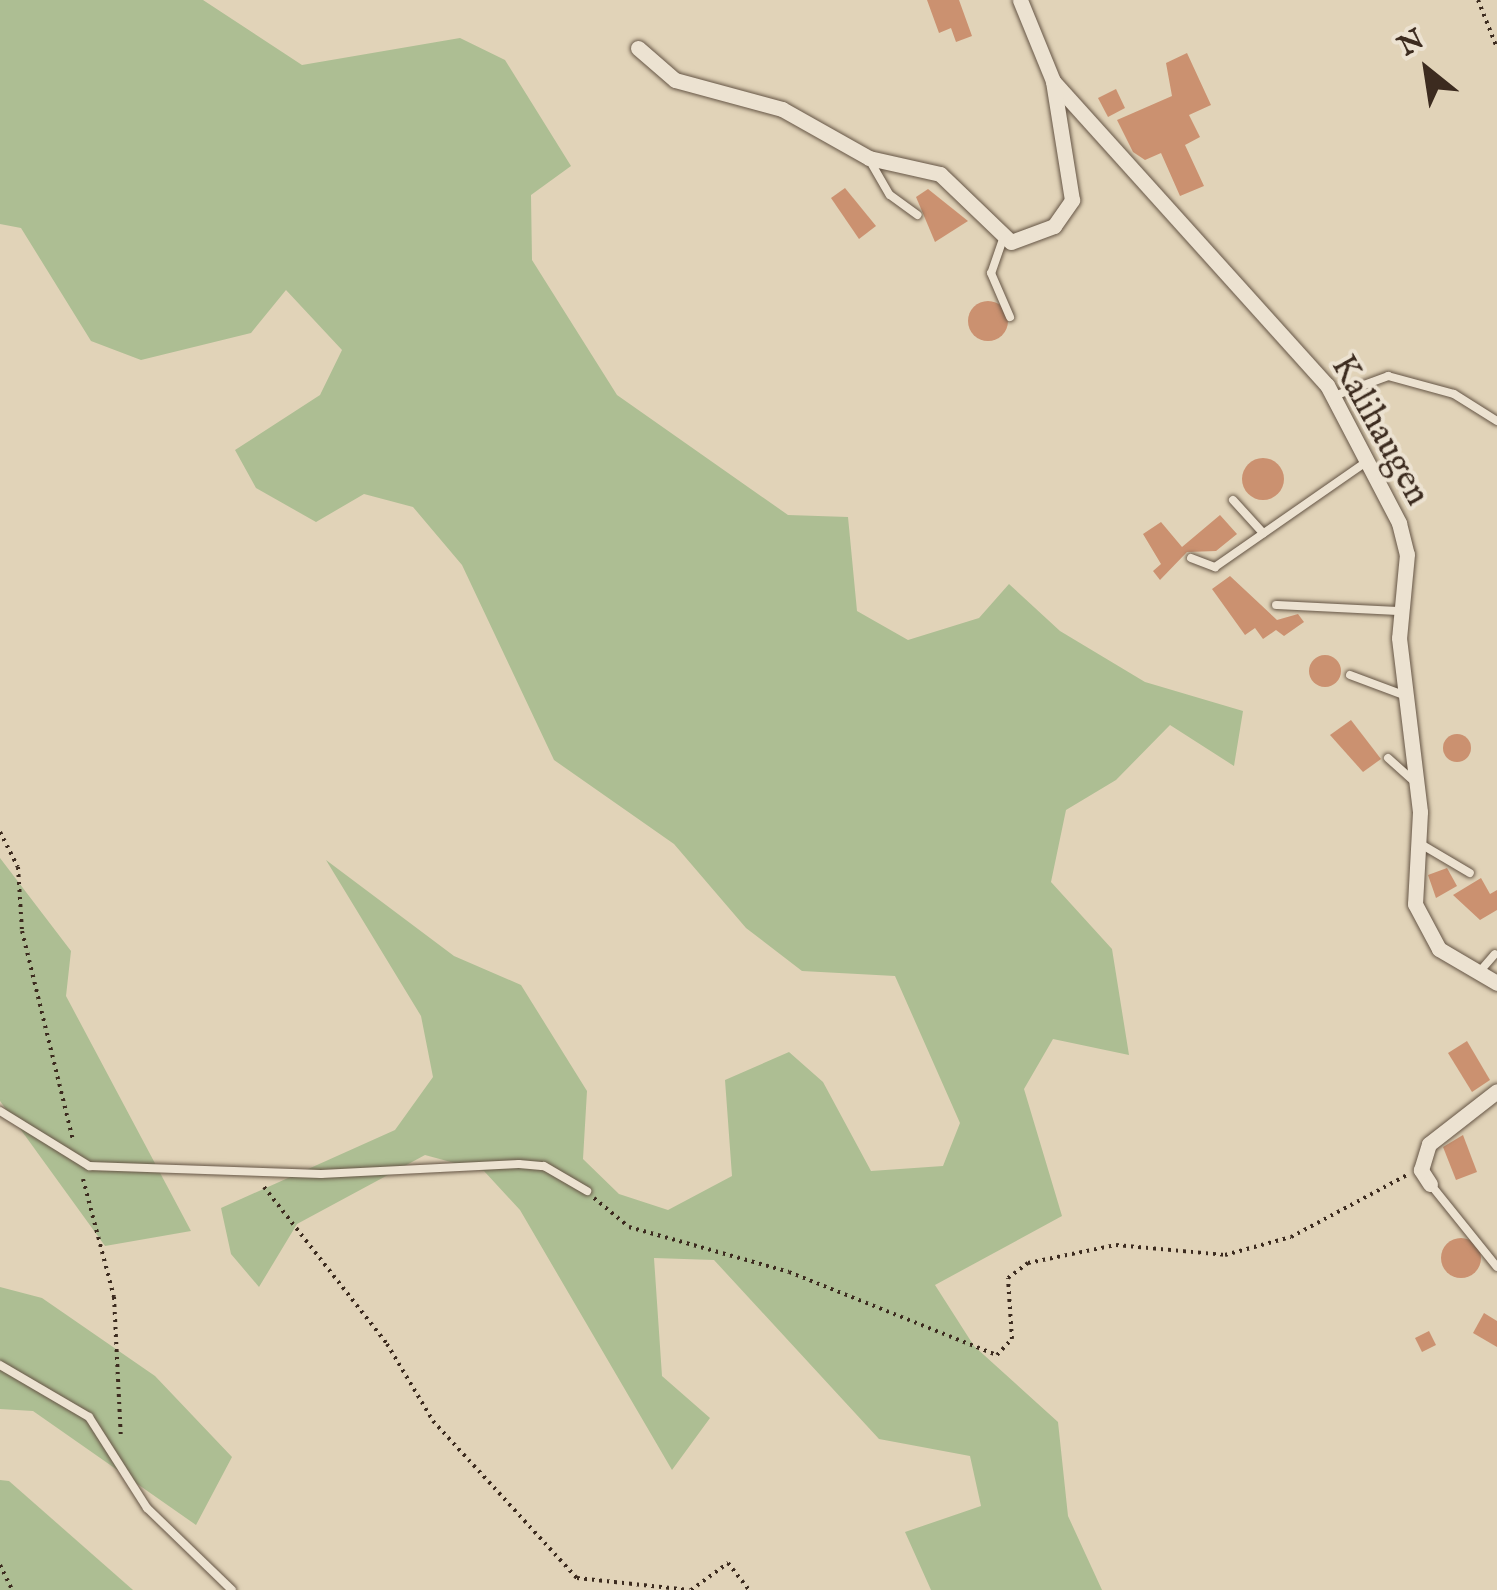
<!DOCTYPE html>
<style>
body{margin:0}
#map{position:relative;width:1497px;height:1590px;overflow:hidden;background:#e1d3b8;font-family:"IM FELL English",serif}
div>[style]{position:absolute}
.green>*{inset:0;background:#adbe93}
.building>*{inset:0;background:#cb9170}
.round{border-radius:50%}
.path>*{height:4px;margin-top:-2px;transform-origin:0;background:repeating-linear-gradient(90deg,#3c2b1f 0 2.5px,transparent 0 7.5px)}
.roads{filter:drop-shadow(0 0 2px #655545) drop-shadow(0 0 2px #655545)}
.lane>*{height:8px;margin:-4px;padding:0 4px;transform-origin:4px;border-radius:4px;background:#ece2d1}
.street>*{height:15px;margin:-7.5px;padding:0 7.5px;transform-origin:7.5px;border-radius:7.5px;background:#ece2d1}
span{translate:-50% -50%;white-space:nowrap;text-align:center;line-height:1.15;-webkit-text-stroke:8px #ece2d1;paint-order:stroke}
.street-label{font-size:35px;color:#3c2b1f}
.north{position:absolute;left:1377px;top:20px;width:100px;height:100px;-webkit-text-stroke:8px #ece2d1;paint-order:stroke;rotate:330deg;font-size:28px;font-weight:700;line-height:40px;text-align:center;color:#3c2b1f}
.north::after{content:'';display:block;margin:auto;width:35px;height:45px;background:#3c2b1f;clip-path:polygon(50% 0,100% 100%,50% 72%,0 100%)}
</style>
<div id="map">
<div class="green">
<i style="clip-path:polygon(0 0,203px 0,302px 65px,460px 38px,505px 60px,571px 166px,531px 195px,532px 260px,617px 395px,788px 515px,848px 517px,857px 611px,908px 640px,979px 618px,1009px 584px,1060px 631px,1145px 682px,1243px 711px,1234px 766px,1170px 725px,1116px 780px,1066px 810px,1051px 882px,1112px 949px,1129px 1055px,1053px 1039px,1024px 1089px,1062px 1216px,935px 1285px,974px 1346px,1058px 1422px,1068px 1516px,1102px 1590px,931px 1590px,905px 1532px,981px 1506px,970px 1456px,879px 1439px,714px 1260px,654px 1258px,662px 1376px,710px 1418px,672px 1470px,520px 1210px,484px 1171px,425px 1155px,297px 1224px,259px 1287px,231px 1254px,221px 1208px,395px 1130px,433px 1077px,421px 1016px,326px 860px,454px 956px,521px 985px,587px 1091px,583px 1159px,619px 1194px,668px 1210px,732px 1176px,725px 1080px,789px 1052px,823px 1082px,871px 1171px,943px 1166px,960px 1123px,895px 976px,802px 971px,746px 928px,674px 844px,554px 760px,462px 565px,413px 507px,364px 494px,316px 522px,256px 488px,235px 450px,320px 395px,342px 350px,286px 290px,251px 333px,141px 360px,91px 341px,21px 228px,0 224px)"></i>
<i style="clip-path:polygon(0 858px,71px 951px,66px 996px,191px 1231px,105px 1246px,0 1101px)"></i>
<i style="clip-path:polygon(0 1287px,42px 1298px,155px 1376px,232px 1457px,196px 1525px,33px 1411px,0 1409px)"></i>
<i style="clip-path:polygon(0 1480px,9px 1481px,133px 1590px,0 1590px)"></i>
</div>
<div class="building">
<i style="clip-path:polygon(927px 0,959px 0,972px 36px,956px 42px,951px 28px,939px 33px)"></i>
<i style="clip-path:polygon(1187px 53px,1211px 105px,1189px 115px,1200px 137px,1185px 145px,1204px 186px,1180px 196px,1161px 153px,1145px 160px,1133px 152px,1117px 120px,1172px 96px,1166px 63px)"></i>
<i style="clip-path:polygon(1116px 89px,1125px 108px,1108px 117px,1098px 98px)"></i>
<i style="clip-path:polygon(845px 188px,876px 226px,859px 239px,831px 198px)"></i>
<i style="clip-path:polygon(928px 189px,968px 221px,935px 242px,916px 197px)"></i>
<i class="round" style="left:968px;top:301px;width:40px;height:40px"></i>
<i class="round" style="left:1242px;top:458px;width:42px;height:42px"></i>
<i style="clip-path:polygon(1220px 515px,1237px 534px,1216px 551px,1187px 552px,1160px 580px,1153px 571px,1161px 564px,1143px 534px,1161px 522px,1182px 547px)"></i>
<i style="clip-path:polygon(1230px 576px,1277px 620px,1298px 614px,1304px 622px,1284px 636px,1276px 630px,1263px 639px,1255px 628px,1245px 635px,1212px 589px)"></i>
<i class="round" style="left:1309px;top:655px;width:32px;height:32px"></i>
<i style="clip-path:polygon(1351px 720px,1381px 759px,1363px 772px,1330px 735px)"></i>
<i class="round" style="left:1443px;top:734px;width:28px;height:28px"></i>
<i style="clip-path:polygon(1447px 868px,1457px 886px,1436px 898px,1428px 875px)"></i>
<i style="clip-path:polygon(1481px 878px,1490px 894px,1497px 890px,1497px 910px,1480px 920px,1453px 895px)"></i>
<i style="clip-path:polygon(1467px 1041px,1490px 1080px,1472px 1092px,1448px 1053px)"></i>
<i style="clip-path:polygon(1463px 1135px,1477px 1172px,1456px 1180px,1443px 1147px)"></i>
<i class="round" style="left:1441px;top:1238px;width:40px;height:40px"></i>
<i style="clip-path:polygon(1484px 1313px,1497px 1321px,1497px 1347px,1473px 1333px)"></i>
<i style="clip-path:polygon(1429px 1331px,1436px 1345px,1422px 1352px,1415px 1338px)"></i>
</div>
<div class="path">
<i style="left:1478px;top:0;width:52px;rotate:68.4deg"></i>
<i style="left:0;top:832px;width:39px;rotate:63deg"></i>
<i style="left:18px;top:867px;width:64px;rotate:86.4deg"></i>
<i style="left:22px;top:931px;width:216px;rotate:76.3deg"></i>
<i style="left:83px;top:1179px;width:122px;rotate:75.3deg"></i>
<i style="left:114px;top:1297px;width:142px;rotate:87.2deg"></i>
<i style="left:264px;top:1187px;width:199px;rotate:51.9deg"></i>
<i style="left:387px;top:1344px;width:90px;rotate:59.1deg"></i>
<i style="left:433px;top:1421px;width:213px;rotate:47.5deg"></i>
<i style="left:577px;top:1578px;width:113px;rotate:6.1deg"></i>
<i style="left:594px;top:1198px;width:45px;rotate:39.6deg"></i>
<i style="left:629px;top:1227px;width:166px;rotate:15.7deg"></i>
<i style="left:789px;top:1272px;width:224px;rotate:21.8deg"></i>
<i style="left:997px;top:1355px;width:22px;rotate:-47deg"></i>
<i style="left:1012px;top:1339px;width:61px;rotate:-93.8deg"></i>
<i style="left:1008px;top:1278px;width:25px;rotate:-37deg"></i>
<i style="left:1028px;top:1263px;width:90px;rotate:-11.6deg"></i>
<i style="left:1116px;top:1245px;width:109px;rotate:5.2deg"></i>
<i style="left:1225px;top:1255px;width:68px;rotate:-15.3deg"></i>
<i style="left:1291px;top:1237px;width:132px;rotate:-28.1deg"></i>
<i style="left:0;top:1565px;width:28px;rotate:64deg"></i>
<i style="left:691px;top:1590px;width:46px;rotate:-36.1deg"></i>
<i style="left:728px;top:1563px;width:34px;rotate:52deg"></i>
</div>
<div class="roads">
<div class="lane">
<i style="left:870px;top:161px;width:39px;rotate:60deg"></i>
<i style="left:890px;top:195px;width:34px;rotate:36deg"></i>
<i style="left:1003px;top:239px;width:36px;rotate:109deg"></i>
<i style="left:991px;top:273px;width:48px;rotate:66.6deg"></i>
<i style="left:1334px;top:396px;width:58px;rotate:-20.3deg"></i>
<i style="left:1388px;top:376px;width:68px;rotate:15.3deg"></i>
<i style="left:1454px;top:394px;width:51px;rotate:32.1deg"></i>
<i style="left:1233px;top:500px;width:45px;rotate:47.7deg"></i>
<i style="left:1191px;top:558px;width:26px;rotate:21deg"></i>
<i style="left:1215px;top:567px;width:184px;rotate:-34.8deg"></i>
<i style="left:1276px;top:605px;width:123px;rotate:2.8deg"></i>
<i style="left:1350px;top:675px;width:60px;rotate:20.6deg"></i>
<i style="left:1388px;top:758px;width:39px;rotate:42deg"></i>
<i style="left:1419px;top:843px;width:59px;rotate:30.5deg"></i>
<i style="left:1481px;top:970px;width:21px;rotate:-49deg"></i>
<i style="left:0;top:1111px;width:105px;rotate:31.7deg"></i>
<i style="left:89px;top:1166px;width:232px;rotate:2deg"></i>
<i style="left:321px;top:1174px;width:198px;rotate:-2.9deg"></i>
<i style="left:519px;top:1164px;width:25px;rotate:5deg"></i>
<i style="left:544px;top:1166px;width:50px;rotate:30.2deg"></i>
<i style="left:1431px;top:1185px;width:105px;rotate:51.2deg"></i>
<i style="left:0;top:1365px;width:103px;rotate:30.3deg"></i>
<i style="left:89px;top:1417px;width:108px;rotate:57.5deg"></i>
<i style="left:147px;top:1508px;width:118px;rotate:44deg"></i>
</div>
<div class="street">
<i style="left:1020px;top:0;width:87px;rotate:67.8deg"></i>
<i style="left:1053px;top:81px;width:409px;rotate:48deg"></i>
<i style="left:1327px;top:385px;width:156px;rotate:62.4deg"></i>
<i style="left:1399px;top:523px;width:32px;rotate:76deg"></i>
<i style="left:1407px;top:554px;width:84px;rotate:95.4deg"></i>
<i style="left:1399px;top:638px;width:175px;rotate:83.1deg"></i>
<i style="left:1420px;top:812px;width:92px;rotate:93.1deg"></i>
<i style="left:1415px;top:904px;width:51px;rotate:61.9deg"></i>
<i style="left:1439px;top:949px;width:67px;rotate:30.4deg"></i>
<i style="left:638px;top:48px;width:49px;rotate:40.9deg"></i>
<i style="left:675px;top:80px;width:111px;rotate:15.2deg"></i>
<i style="left:782px;top:109px;width:100px;rotate:29.4deg"></i>
<i style="left:869px;top:158px;width:73px;rotate:12.7deg"></i>
<i style="left:940px;top:174px;width:98px;rotate:43.8deg"></i>
<i style="left:1011px;top:242px;width:46px;rotate:-20.4deg"></i>
<i style="left:1054px;top:226px;width:32px;rotate:-55deg"></i>
<i style="left:1072px;top:200px;width:121px;rotate:-99.1deg"></i>
<i style="left:1430px;top:1184px;width:17px;rotate:-123deg"></i>
<i style="left:1421px;top:1170px;width:27px;rotate:-73deg"></i>
<i style="left:1429px;top:1144px;width:86px;rotate:-37.9deg"></i>
</div>
</div>
<div class="street-label">
<span style="left:1379px;top:431px;rotate:61deg">Kalihaugen</span>
</div>
<div class="north">N</div>
</div>
